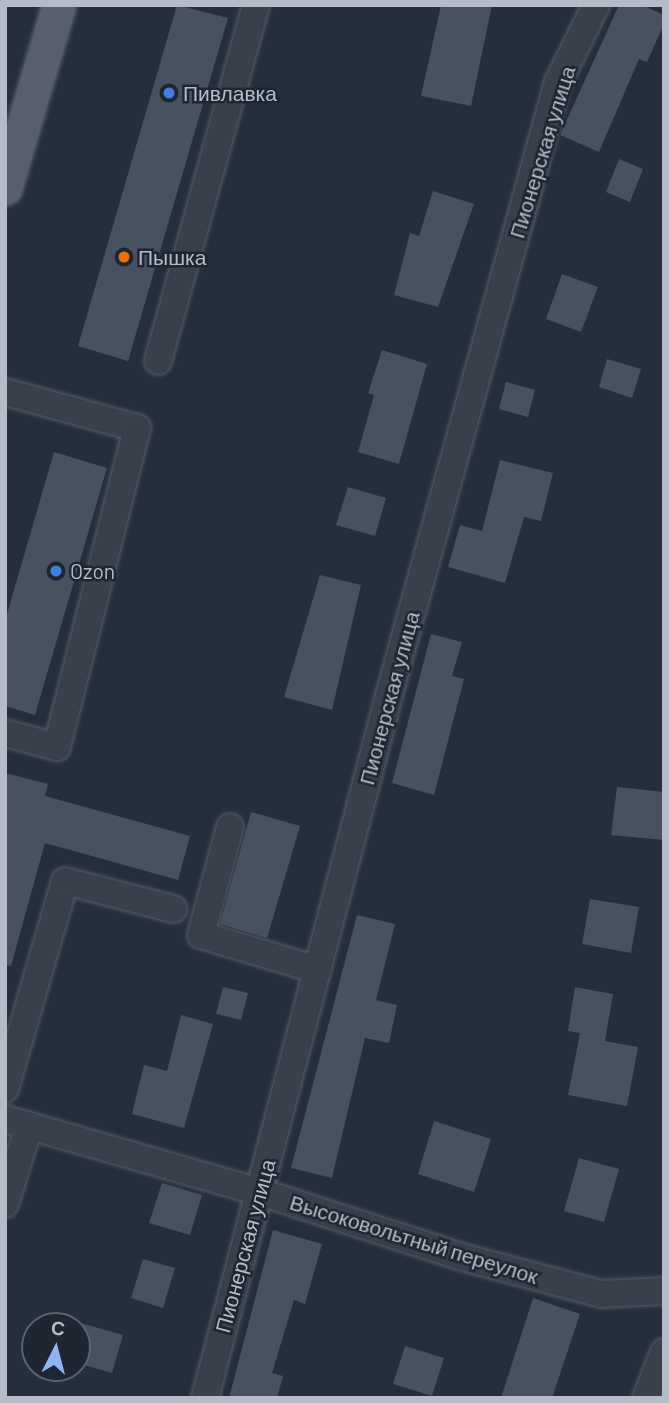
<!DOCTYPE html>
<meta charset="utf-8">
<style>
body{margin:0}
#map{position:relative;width:669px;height:1403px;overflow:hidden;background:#252e3c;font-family:Barlow,sans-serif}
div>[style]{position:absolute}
.building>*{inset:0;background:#475160}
.roads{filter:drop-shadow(0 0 2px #545c67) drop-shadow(0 0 2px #545c67)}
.minor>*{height:26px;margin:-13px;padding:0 13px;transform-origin:13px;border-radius:13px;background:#39404c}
.major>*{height:33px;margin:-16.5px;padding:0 16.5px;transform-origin:16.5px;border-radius:16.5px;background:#575f6c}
.dots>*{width:19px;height:19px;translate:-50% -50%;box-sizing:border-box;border:4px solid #1e2631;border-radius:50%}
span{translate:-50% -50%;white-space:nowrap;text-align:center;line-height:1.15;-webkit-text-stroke:5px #1e2631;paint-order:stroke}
.poi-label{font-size:21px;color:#b5bcc8}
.left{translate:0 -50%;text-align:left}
.street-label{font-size:21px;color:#b5bcc8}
.frame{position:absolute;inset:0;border:7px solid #b5bcc8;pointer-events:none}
.north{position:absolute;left:21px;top:1312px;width:70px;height:70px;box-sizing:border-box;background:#1e2631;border:2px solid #5a626d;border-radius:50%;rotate:6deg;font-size:19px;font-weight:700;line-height:28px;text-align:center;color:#b5bcc8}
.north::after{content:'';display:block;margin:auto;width:24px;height:32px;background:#90b3f2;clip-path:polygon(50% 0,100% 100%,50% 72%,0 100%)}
</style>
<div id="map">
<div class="building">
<i style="clip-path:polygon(177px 5px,228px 18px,128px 361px,78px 346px)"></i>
<i style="clip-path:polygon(441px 5px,492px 5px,471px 106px,421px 96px)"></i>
<i style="clip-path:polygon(619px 5px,642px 5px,664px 15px,664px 24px,647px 62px,639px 59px,599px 152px,560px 135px)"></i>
<i style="clip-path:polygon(619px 159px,643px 169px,630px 202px,606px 192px)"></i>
<i style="clip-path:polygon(433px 191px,474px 204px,438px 307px,394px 295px,410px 233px,419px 236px)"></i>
<i style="clip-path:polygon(562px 274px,598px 287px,581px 332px,546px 319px)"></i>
<i style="clip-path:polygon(382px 350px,427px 364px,399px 464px,358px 452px,374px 395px,368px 393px)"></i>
<i style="clip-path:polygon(607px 359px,641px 369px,632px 398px,599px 387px)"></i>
<i style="clip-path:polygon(506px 382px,535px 390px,528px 417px,499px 409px)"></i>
<i style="clip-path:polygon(54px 452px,107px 468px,35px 715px,5px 706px,5px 621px)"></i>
<i style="clip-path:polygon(500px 460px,553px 473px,541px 521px,524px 517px,505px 583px,448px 567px,460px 525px,482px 531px)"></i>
<i style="clip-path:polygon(348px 487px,386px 498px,375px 536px,336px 525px)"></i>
<i style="clip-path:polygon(320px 575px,361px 585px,332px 710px,284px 697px)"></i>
<i style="clip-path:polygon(431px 634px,462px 642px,452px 676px,464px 679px,434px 795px,392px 783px)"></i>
<i style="clip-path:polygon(5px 773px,48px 784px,45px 796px,190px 836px,178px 880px,45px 843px,11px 966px,5px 965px)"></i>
<i style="clip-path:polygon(617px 787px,664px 792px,664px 840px,611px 835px)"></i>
<i style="clip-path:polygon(251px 812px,300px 826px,267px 938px,220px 924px)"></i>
<i style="clip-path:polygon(590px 899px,639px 907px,631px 953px,582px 944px)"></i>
<i style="clip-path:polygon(357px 915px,395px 924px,376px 1000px,397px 1005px,389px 1043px,365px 1038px,332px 1178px,291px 1168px)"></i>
<i style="clip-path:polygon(223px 987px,248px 993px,241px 1020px,216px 1014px)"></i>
<i style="clip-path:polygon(575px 987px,613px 994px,605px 1041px,638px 1047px,627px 1106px,568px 1095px,580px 1033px,568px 1031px)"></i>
<i style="clip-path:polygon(181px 1015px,213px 1024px,184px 1128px,132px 1114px,144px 1065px,167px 1071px)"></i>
<i style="clip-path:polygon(434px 1121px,491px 1139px,474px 1192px,418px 1174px)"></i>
<i style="clip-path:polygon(579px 1158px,619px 1169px,604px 1222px,564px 1211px)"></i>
<i style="clip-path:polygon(162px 1183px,202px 1195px,190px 1235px,149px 1223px)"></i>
<i style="clip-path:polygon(273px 1230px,322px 1244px,305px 1304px,294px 1300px,272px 1373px,283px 1376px,277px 1398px,229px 1398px)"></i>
<i style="clip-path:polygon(143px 1259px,175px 1268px,163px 1308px,131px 1298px)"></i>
<i style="clip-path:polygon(533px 1298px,580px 1314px,552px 1398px,501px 1398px)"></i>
<i style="clip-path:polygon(77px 1322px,123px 1335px,112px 1373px,77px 1363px)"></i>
<i style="clip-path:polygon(405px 1346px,444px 1358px,432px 1396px,393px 1384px)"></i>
</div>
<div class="roads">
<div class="minor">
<i style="left:158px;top:361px;width:369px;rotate:-74.6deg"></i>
<i style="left:5px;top:392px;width:137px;rotate:15.3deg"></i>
<i style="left:137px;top:428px;width:329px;rotate:104.1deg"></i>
<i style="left:57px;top:747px;width:54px;rotate:-164.9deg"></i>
<i style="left:230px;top:827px;width:112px;rotate:105deg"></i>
<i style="left:201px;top:935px;width:122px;rotate:16.7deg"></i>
<i style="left:5px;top:1089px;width:216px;rotate:-73.9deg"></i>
<i style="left:65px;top:881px;width:112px;rotate:14.5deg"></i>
<i style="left:5px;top:1119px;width:265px;rotate:16deg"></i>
<i style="left:260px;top:1192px;width:212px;rotate:17.8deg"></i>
<i style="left:462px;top:1257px;width:144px;rotate:14.9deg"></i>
<i style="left:601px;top:1294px;width:63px;rotate:-2.7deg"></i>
<i style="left:5px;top:1204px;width:82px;rotate:-72.9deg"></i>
<i style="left:205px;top:1398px;width:741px;rotate:-75.31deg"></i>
<i style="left:393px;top:681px;width:621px;rotate:-74.6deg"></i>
<i style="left:558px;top:82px;width:86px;rotate:-63.7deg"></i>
<i style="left:646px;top:1398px;width:49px;rotate:-68.6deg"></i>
</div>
<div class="major">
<i style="left:5px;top:188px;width:191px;rotate:-73.6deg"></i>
</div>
</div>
<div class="dots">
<i style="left:169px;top:93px;background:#3f7fe0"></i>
<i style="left:124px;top:257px;background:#e8710a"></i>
<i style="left:56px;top:571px;background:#3f7fe0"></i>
</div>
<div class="poi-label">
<span class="left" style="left:183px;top:93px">Пивлавка</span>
<span class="left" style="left:138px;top:257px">Пышка</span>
<span class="left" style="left:70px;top:571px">Ozon</span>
</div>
<div class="street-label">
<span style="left:542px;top:152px;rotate:-73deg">Пионерская улица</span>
<span style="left:389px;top:698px;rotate:-75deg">Пионерская улица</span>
<span style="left:414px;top:1239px;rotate:17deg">Высоковольтный переулок</span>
<span style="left:245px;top:1246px;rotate:-75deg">Пионерская улица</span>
</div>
<div class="frame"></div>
<div class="north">С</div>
</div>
